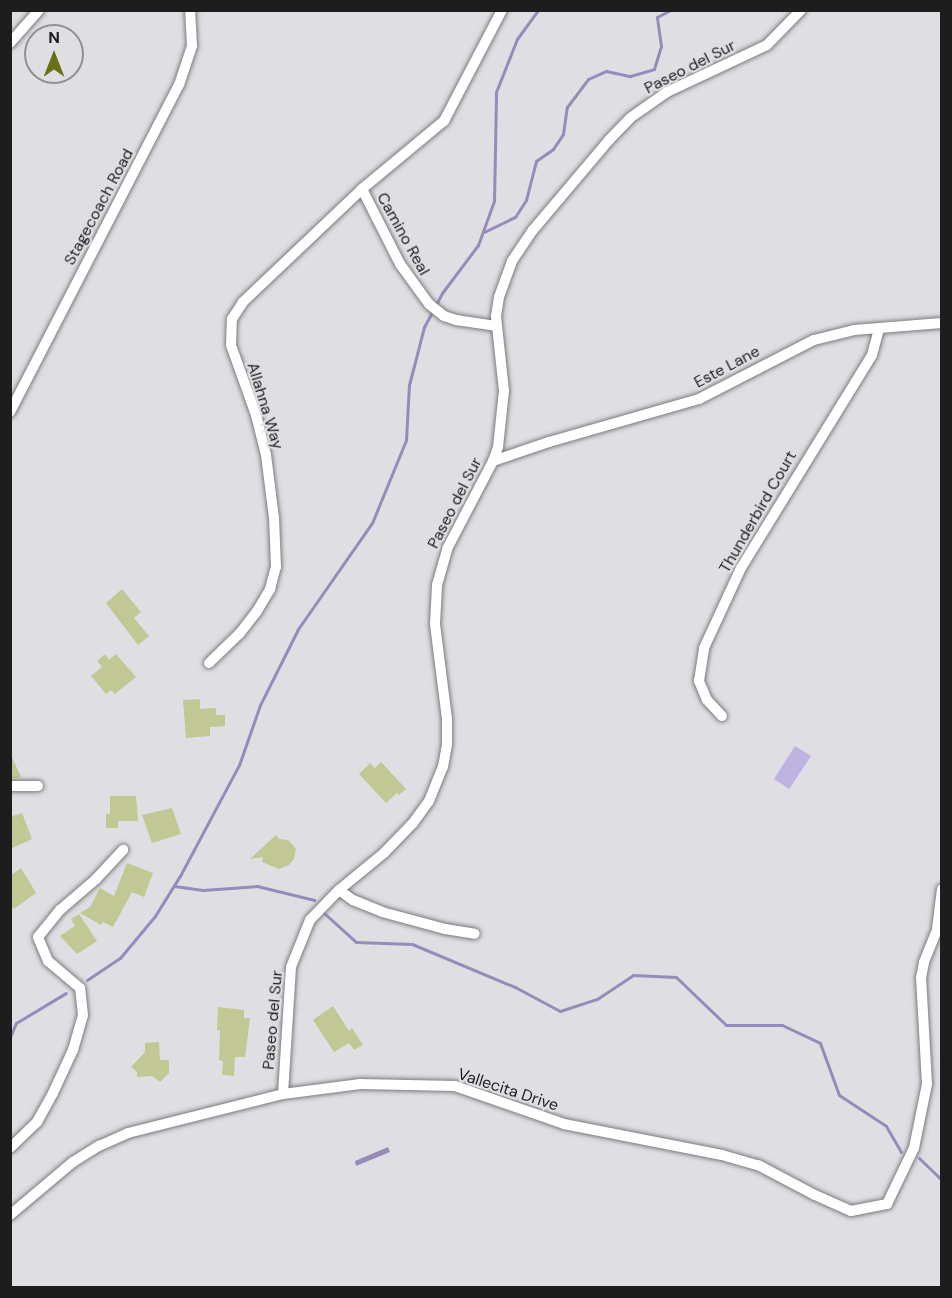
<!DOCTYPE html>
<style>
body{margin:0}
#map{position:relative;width:952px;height:1298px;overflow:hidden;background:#dfdee3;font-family:"DM Sans",sans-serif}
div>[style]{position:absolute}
.green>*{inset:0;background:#beb2e1}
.water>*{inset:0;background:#978bba}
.stream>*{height:3px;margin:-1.5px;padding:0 1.5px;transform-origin:1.5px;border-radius:1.5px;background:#978bba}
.building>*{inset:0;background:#c1c893}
.roads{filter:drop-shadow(0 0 2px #7c7b7f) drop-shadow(0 0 2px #7c7b7f)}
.minor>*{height:10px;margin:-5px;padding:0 5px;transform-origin:5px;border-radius:5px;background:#fff}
span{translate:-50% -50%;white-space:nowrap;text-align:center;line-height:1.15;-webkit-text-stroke:4.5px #dfdee3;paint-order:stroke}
.street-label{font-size:16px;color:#1d1d1e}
.frame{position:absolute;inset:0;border:12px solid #1d1d1e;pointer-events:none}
.north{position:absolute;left:24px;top:24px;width:60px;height:60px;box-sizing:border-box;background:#dfdee3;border:2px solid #919194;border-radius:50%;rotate:0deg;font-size:16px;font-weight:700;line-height:24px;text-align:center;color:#1d1d1e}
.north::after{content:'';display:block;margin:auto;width:21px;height:27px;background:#6a7017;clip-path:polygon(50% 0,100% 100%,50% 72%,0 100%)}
</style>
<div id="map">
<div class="green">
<i style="clip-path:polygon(795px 746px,811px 756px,789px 789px,774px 779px)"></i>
</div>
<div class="water">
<i style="clip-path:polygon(388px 1147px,390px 1152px,356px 1166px,355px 1161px)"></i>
</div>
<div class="stream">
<i style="left:715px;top:10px;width:1px"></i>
<i style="left:484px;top:232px;width:34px;rotate:-26deg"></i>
<i style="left:515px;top:217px;width:20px;rotate:-57deg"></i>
<i style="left:526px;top:200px;width:40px;rotate:-75.6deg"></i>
<i style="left:536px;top:161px;width:21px;rotate:-35deg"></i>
<i style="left:553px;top:149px;width:18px;rotate:-56deg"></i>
<i style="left:563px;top:134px;width:27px;rotate:-82deg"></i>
<i style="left:567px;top:107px;width:35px;rotate:-53deg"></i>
<i style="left:588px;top:79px;width:20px;rotate:-24deg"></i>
<i style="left:606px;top:71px;width:25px;rotate:12deg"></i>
<i style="left:630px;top:76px;width:25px;rotate:-16deg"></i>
<i style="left:654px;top:69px;width:24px;rotate:-73deg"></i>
<i style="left:661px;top:46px;width:29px;rotate:-98deg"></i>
<i style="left:657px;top:17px;width:16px;rotate:-27deg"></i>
<i style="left:174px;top:886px;width:29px;rotate:8deg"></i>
<i style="left:203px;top:890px;width:54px;rotate:-4.2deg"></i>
<i style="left:257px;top:886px;width:59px;rotate:13.8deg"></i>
<i style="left:324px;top:913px;width:43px;rotate:42.2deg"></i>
<i style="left:356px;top:942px;width:56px;rotate:2deg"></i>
<i style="left:412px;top:944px;width:112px;rotate:22.7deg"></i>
<i style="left:515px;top:987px;width:51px;rotate:28.1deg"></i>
<i style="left:560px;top:1011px;width:39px;rotate:-18deg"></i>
<i style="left:597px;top:999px;width:43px;rotate:-33.7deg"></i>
<i style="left:633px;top:975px;width:43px;rotate:2.7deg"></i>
<i style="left:676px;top:977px;width:69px;rotate:43.8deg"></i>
<i style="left:726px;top:1025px;width:56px"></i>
<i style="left:782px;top:1025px;width:42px;rotate:25.3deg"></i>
<i style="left:820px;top:1043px;width:55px;rotate:69.9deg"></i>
<i style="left:839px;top:1095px;width:56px;rotate:33.4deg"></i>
<i style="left:886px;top:1126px;width:30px;rotate:60deg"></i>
<i style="left:87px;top:980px;width:40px;rotate:-34deg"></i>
<i style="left:120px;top:958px;width:55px;rotate:-50.2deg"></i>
<i style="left:155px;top:916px;width:49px;rotate:-58.2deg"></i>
<i style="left:181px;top:874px;width:123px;rotate:-62deg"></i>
<i style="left:239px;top:765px;width:64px;rotate:-70.7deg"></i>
<i style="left:260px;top:705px;width:85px;rotate:-63.4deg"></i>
<i style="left:298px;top:629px;width:129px;rotate:-55.1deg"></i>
<i style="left:372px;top:523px;width:90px;rotate:-67.7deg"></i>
<i style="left:406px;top:440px;width:55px;rotate:-86.9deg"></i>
<i style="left:409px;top:385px;width:60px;rotate:-75.5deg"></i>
<i style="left:424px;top:327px;width:38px;rotate:-62deg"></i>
<i style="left:442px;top:293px;width:60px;rotate:-53.1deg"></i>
<i style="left:478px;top:245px;width:47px;rotate:-70deg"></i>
<i style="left:494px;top:201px;width:109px;rotate:-88.9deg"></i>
<i style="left:496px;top:92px;width:57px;rotate:-68.4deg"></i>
<i style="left:517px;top:39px;width:36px;rotate:-54deg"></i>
<i style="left:10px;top:1037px;width:15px;rotate:-67deg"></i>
<i style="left:16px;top:1023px;width:58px;rotate:-31deg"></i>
<i style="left:919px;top:1158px;width:32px;rotate:44deg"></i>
</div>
<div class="building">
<i style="clip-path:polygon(122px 589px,141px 612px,134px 618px,149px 636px,138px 645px,106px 603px)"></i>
<i style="clip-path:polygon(105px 654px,109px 660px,116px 654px,136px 677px,115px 694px,111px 690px,106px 694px,91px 676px,102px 667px,97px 661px)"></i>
<i style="clip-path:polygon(200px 699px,200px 709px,216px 708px,216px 715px,225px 715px,225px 726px,210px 727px,210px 736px,186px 738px,183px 700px)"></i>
<i style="clip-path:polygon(10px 753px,21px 777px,17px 778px,10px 778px)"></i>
<i style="clip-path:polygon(381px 762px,406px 789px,399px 795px,397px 793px,386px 803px,359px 774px,370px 763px,375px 768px)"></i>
<i style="clip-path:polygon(110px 796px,136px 796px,138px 821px,118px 821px,118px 828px,106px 828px,106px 814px,110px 814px)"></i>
<i style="clip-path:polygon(172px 808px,181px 834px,152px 843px,142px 815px)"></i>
<i style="clip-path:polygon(22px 813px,32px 839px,10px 849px,10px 817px)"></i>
<i style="clip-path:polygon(276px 835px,279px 839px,288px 840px,296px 849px,294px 859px,289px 865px,279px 869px,262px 862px,263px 857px,250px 859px)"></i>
<i style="clip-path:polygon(127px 863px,153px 873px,144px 897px,132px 892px,113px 927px,103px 922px,101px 925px,80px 913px,90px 907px,100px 888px,114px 896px)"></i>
<i style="clip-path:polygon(21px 868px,36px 893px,14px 909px,10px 904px,10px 876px)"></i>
<i style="clip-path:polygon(79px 914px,97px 941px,77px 954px,60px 936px,75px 926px,71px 919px)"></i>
<i style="clip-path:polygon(333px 1006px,349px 1031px,352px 1028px,363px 1045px,354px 1050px,349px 1043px,334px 1052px,313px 1020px)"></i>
<i style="clip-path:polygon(218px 1007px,244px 1010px,244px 1018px,250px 1018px,245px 1057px,235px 1057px,234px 1076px,222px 1075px,223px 1061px,219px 1060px,220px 1030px,217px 1030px)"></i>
<i style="clip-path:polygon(159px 1042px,160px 1060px,169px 1060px,169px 1073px,160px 1082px,152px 1076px,137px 1077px,137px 1072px,131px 1067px,145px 1052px,145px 1043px)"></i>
</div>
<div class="roads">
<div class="minor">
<i style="left:10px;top:43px;width:44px;rotate:-48.7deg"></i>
<i style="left:362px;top:189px;width:84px;rotate:63.1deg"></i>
<i style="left:400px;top:264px;width:49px;rotate:54.1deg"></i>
<i style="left:429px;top:304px;width:19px;rotate:39deg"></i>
<i style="left:444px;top:316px;width:13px;rotate:18deg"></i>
<i style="left:456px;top:320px;width:40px;rotate:8.5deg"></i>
<i style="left:10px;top:412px;width:368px;rotate:-62.7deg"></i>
<i style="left:179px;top:85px;width:41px;rotate:-71.6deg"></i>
<i style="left:192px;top:46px;width:36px;rotate:-93deg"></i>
<i style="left:493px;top:461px;width:59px;rotate:-18.7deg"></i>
<i style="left:549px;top:442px;width:156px;rotate:-16deg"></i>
<i style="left:699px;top:399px;width:129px;rotate:-27.2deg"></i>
<i style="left:814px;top:340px;width:41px;rotate:-14deg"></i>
<i style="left:854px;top:330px;width:88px;rotate:-4.5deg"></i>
<i style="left:209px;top:663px;width:43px;rotate:-44.1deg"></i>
<i style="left:240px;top:633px;width:28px;rotate:-52deg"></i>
<i style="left:257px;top:611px;width:26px;rotate:-59deg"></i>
<i style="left:270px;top:589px;width:23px;rotate:-75deg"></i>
<i style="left:276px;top:567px;width:49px;rotate:-92.3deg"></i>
<i style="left:274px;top:518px;width:64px;rotate:-97.2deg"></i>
<i style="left:266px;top:455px;width:41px;rotate:-104deg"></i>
<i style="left:256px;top:415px;width:74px;rotate:-109.7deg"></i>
<i style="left:231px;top:345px;width:26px;rotate:-88deg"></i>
<i style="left:232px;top:319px;width:20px;rotate:-57deg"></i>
<i style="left:243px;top:302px;width:164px;rotate:-43.5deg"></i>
<i style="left:362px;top:189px;width:107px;rotate:-39.7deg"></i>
<i style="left:444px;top:121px;width:125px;rotate:-62.4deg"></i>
<i style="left:722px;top:716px;width:22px;rotate:-133deg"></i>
<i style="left:707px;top:700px;width:21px;rotate:-113deg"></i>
<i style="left:699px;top:681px;width:33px;rotate:-81deg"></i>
<i style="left:704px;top:648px;width:88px;rotate:-65.2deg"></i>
<i style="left:741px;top:568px;width:250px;rotate:-58.4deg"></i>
<i style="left:872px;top:355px;width:27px;rotate:-75deg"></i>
<i style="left:10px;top:786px;width:28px"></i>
<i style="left:339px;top:890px;width:17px;rotate:36deg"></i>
<i style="left:353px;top:900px;width:31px;rotate:22deg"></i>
<i style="left:382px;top:912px;width:65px;rotate:15.1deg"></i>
<i style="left:445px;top:929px;width:30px;rotate:9deg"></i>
<i style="left:283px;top:1094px;width:127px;rotate:-86.4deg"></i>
<i style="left:291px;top:967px;width:51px;rotate:-68deg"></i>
<i style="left:310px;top:920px;width:42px;rotate:-46deg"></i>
<i style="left:339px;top:890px;width:58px;rotate:-39.4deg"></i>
<i style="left:384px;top:853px;width:42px;rotate:-46deg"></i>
<i style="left:413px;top:823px;width:27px;rotate:-54deg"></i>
<i style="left:429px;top:801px;width:37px;rotate:-68deg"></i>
<i style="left:443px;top:767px;width:23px;rotate:-80deg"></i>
<i style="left:447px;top:744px;width:25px;rotate:-90deg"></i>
<i style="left:447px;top:719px;width:96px;rotate:-97.2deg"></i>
<i style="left:435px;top:624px;width:39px;rotate:-87deg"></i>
<i style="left:437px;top:585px;width:37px;rotate:-74deg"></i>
<i style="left:447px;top:549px;width:99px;rotate:-62.4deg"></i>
<i style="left:493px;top:461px;width:15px;rotate:-70deg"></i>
<i style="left:498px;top:447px;width:56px;rotate:-83.9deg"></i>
<i style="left:504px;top:391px;width:75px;rotate:-96.1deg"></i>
<i style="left:496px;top:316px;width:19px;rotate:-81deg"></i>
<i style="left:499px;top:297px;width:38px;rotate:-70deg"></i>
<i style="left:512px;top:261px;width:37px;rotate:-56deg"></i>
<i style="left:533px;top:230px;width:118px;rotate:-49.8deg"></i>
<i style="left:609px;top:140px;width:30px;rotate:-46deg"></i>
<i style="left:630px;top:118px;width:45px;rotate:-35.1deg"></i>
<i style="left:667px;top:92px;width:110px;rotate:-25.2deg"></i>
<i style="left:767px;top:45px;width:49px;rotate:-45.8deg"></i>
<i style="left:10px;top:1148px;width:37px;rotate:-44deg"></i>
<i style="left:37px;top:1122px;width:33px;rotate:-61deg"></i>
<i style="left:53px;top:1093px;width:47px;rotate:-65.1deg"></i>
<i style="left:73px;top:1050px;width:36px;rotate:-74deg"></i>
<i style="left:83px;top:1015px;width:27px;rotate:-96deg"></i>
<i style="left:80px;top:988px;width:42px;rotate:-139.8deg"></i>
<i style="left:48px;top:961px;width:26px;rotate:-113deg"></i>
<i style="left:38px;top:937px;width:35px;rotate:-51deg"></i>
<i style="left:60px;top:910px;width:48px;rotate:-40.7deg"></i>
<i style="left:96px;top:879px;width:40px;rotate:-47deg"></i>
<i style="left:10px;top:1215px;width:82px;rotate:-40.1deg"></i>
<i style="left:73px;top:1162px;width:31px;rotate:-32deg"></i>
<i style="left:99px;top:1146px;width:32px;rotate:-24deg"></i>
<i style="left:128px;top:1133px;width:160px;rotate:-14.1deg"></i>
<i style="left:283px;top:1094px;width:78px;rotate:-7.4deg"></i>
<i style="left:360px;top:1084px;width:95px;rotate:1.2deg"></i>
<i style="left:455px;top:1086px;width:115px;rotate:19.2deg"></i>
<i style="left:564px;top:1124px;width:161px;rotate:11.1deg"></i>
<i style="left:722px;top:1155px;width:37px;rotate:16deg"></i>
<i style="left:758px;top:1165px;width:64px;rotate:27.8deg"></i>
<i style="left:815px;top:1195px;width:39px;rotate:24deg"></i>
<i style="left:851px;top:1211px;width:37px;rotate:-11deg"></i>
<i style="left:887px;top:1204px;width:62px;rotate:-64.3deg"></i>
<i style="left:914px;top:1148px;width:65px;rotate:-78.5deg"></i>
<i style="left:927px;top:1084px;width:106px;rotate:-93.2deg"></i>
<i style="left:921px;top:978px;width:16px;rotate:-79deg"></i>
<i style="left:924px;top:962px;width:35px;rotate:-68deg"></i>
<i style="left:937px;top:929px;width:40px;rotate:-82.9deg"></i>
</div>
</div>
<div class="street-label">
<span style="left:690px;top:67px;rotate:-27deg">Paseo del Sur</span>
<span style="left:99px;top:207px;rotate:-62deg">Stagecoach Road</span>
<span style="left:403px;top:234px;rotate:61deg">Camino Real</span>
<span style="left:727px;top:367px;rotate:-28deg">Este Lane</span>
<span style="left:265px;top:406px;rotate:73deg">Allahna Way</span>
<span style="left:455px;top:503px;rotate:-63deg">Paseo del Sur</span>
<span style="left:758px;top:512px;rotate:-60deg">Thunderbird Court</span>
<span style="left:273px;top:1020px;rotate:-85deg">Paseo del Sur</span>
<span style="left:508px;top:1090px;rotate:18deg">Vallecita Drive</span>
</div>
<div class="frame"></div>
<div class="north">N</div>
</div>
